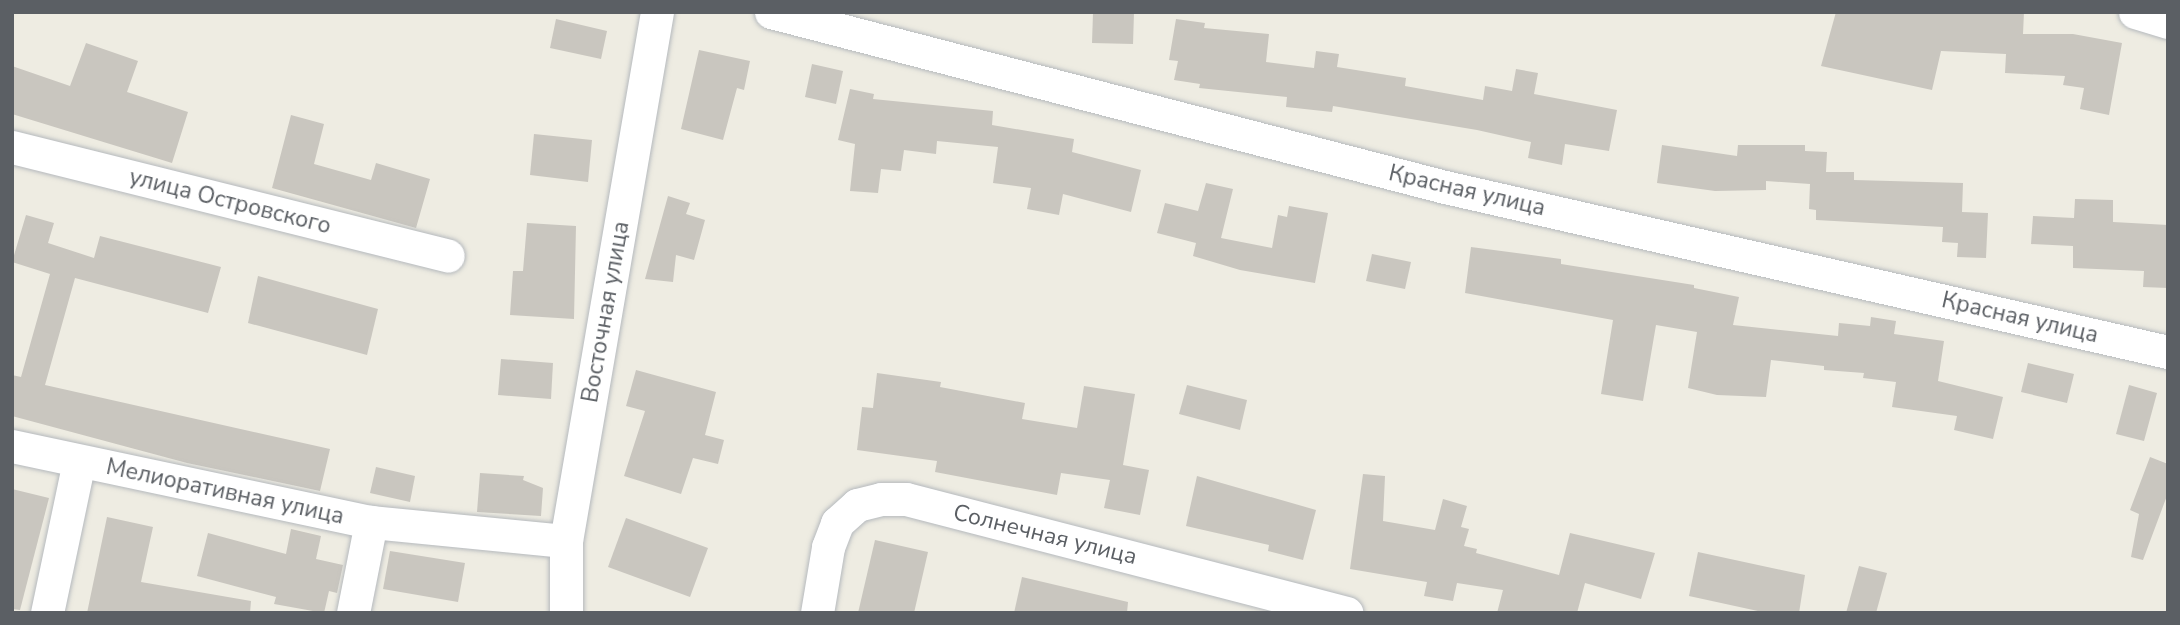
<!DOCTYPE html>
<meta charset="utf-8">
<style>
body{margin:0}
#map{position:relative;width:2180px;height:625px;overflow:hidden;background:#eeece2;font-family:"Nunito Sans",sans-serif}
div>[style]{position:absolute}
.building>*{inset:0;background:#c9c6bf}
.roads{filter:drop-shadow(0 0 2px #b5b9bd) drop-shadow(0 0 2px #b5b9bd)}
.minor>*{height:33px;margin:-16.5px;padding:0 16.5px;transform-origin:16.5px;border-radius:16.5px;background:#fff}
span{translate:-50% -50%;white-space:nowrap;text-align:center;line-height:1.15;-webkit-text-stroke:6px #fff;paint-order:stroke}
.street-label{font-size:23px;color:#5b5f64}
.frame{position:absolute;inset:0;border:14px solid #5b5f64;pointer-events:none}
</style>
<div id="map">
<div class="building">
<i style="clip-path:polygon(1134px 12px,1133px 44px,1092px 43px,1093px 13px)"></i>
<i style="clip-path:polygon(1836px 12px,2024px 12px,2023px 34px,2073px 34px,2122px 43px,2109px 115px,2080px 109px,2084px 88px,2063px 85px,2065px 76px,2005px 73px,2006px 54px,1941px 51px,1932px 90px,1821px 66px)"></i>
<i style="clip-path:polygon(556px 19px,607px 31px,601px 59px,550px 48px)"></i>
<i style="clip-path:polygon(1176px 19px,1205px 23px,1204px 28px,1269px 34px,1266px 62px,1314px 68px,1316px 51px,1339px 54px,1337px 67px,1406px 78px,1405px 86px,1483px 100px,1485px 86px,1512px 91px,1516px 69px,1538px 73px,1534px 94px,1617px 110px,1609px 151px,1565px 144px,1562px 165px,1528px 158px,1531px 142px,1477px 130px,1333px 106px,1332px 112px,1286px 107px,1287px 97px,1199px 88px,1200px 84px,1174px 80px,1178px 61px,1169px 60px)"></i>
<i style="clip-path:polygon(86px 43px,138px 61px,127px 92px,188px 112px,172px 163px,12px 114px,12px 66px,70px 86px)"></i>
<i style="clip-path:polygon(699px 50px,750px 61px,744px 90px,737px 88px,723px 140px,681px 129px)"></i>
<i style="clip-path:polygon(812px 64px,843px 71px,836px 104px,805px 97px)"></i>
<i style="clip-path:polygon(850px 89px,874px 94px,873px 99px,993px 111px,992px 125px,1074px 139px,1072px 152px,1141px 170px,1131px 212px,1063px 194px,1059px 215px,1027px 209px,1031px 188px,993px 183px,998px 147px,937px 141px,936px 154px,904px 150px,901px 171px,881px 169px,878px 193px,850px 191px,855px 144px,838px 140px)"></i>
<i style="clip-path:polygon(291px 115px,324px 124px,314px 164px,371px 180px,376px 163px,430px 179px,416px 228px,272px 188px)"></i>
<i style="clip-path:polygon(534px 134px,592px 140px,588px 182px,530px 175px)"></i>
<i style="clip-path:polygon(1662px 145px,1737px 156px,1738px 145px,1805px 145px,1805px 151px,1827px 152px,1826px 172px,1854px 172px,1854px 180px,1963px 183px,1962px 212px,1988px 213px,1986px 258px,1957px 257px,1958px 243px,1942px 242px,1943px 227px,1816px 220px,1816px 210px,1809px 209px,1810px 184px,1766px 181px,1766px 190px,1715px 191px,1657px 183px)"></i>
<i style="clip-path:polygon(1206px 183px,1233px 189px,1221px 238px,1272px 248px,1278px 215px,1287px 217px,1289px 206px,1328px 213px,1315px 283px,1240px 270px,1193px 256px,1196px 243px,1157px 233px,1165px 203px,1198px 211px)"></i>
<i style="clip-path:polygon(668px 196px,690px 203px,686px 214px,705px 220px,694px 260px,676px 255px,673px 282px,645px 279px)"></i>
<i style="clip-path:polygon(2075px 199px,2113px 200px,2113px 222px,2168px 225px,2168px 288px,2143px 287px,2144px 271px,2073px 268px,2073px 246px,2031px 244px,2033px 216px,2074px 218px)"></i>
<i style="clip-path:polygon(26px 215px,54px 223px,48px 243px,94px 258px,100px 236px,221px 267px,208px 313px,75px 278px,45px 385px,330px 449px,320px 491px,187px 463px,12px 416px,12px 375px,21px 377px,50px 274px,12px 262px)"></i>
<i style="clip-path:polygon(527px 223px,576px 226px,574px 319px,510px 315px,513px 271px,523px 271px)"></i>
<i style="clip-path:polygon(1471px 247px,1561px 259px,1561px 264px,1694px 285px,1694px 288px,1739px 297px,1733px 325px,1838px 336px,1839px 323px,1870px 326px,1871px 317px,1896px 321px,1894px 334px,1944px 341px,1938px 381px,2003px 397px,1993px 439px,1954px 430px,1957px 416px,1892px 407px,1896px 382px,1863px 378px,1864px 373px,1824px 370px,1824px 366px,1771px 360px,1766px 397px,1717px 395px,1688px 388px,1697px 332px,1656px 325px,1643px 401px,1601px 394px,1613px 320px,1465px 293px)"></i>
<i style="clip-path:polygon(1372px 254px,1411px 262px,1405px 289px,1366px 281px)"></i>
<i style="clip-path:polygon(258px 276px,378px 309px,367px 355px,248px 323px)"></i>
<i style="clip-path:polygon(501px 359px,553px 363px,551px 399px,498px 395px)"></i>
<i style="clip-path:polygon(2028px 363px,2074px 374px,2067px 403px,2021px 392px)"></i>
<i style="clip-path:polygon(636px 370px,716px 392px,705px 435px,724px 440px,718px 464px,693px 458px,681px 494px,624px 476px,645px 411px,626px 406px)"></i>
<i style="clip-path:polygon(877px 373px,941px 382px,940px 387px,1025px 403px,1022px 419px,1077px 428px,1084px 386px,1135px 394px,1123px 465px,1149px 470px,1140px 515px,1104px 508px,1110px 480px,1061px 473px,1057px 495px,935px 472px,937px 461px,857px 450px,862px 407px,873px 408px)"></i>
<i style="clip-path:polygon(1187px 385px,1247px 400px,1240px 430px,1179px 414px)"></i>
<i style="clip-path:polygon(2129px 385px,2157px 393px,2144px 441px,2116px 434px)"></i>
<i style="clip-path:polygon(2150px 457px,2168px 464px,2168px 493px,2143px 560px,2131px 557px,2139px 514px,2130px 510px)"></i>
<i style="clip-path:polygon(376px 467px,415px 476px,410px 502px,370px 493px)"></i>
<i style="clip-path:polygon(480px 473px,524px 476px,523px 480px,543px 488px,541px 516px,477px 512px)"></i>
<i style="clip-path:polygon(1363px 474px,1385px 476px,1383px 521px,1435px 530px,1443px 499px,1467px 506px,1461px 527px,1469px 529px,1464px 546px,1477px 549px,1476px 553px,1559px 575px,1570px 533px,1655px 553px,1641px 599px,1585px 583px,1577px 613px,1497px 613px,1503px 590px,1457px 583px,1453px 601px,1424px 596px,1427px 582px,1350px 569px)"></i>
<i style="clip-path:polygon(1197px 476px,1316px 510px,1303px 560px,1268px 551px,1269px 545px,1186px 526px)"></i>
<i style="clip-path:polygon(12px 489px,49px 498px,20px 610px,12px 609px)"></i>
<i style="clip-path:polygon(107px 517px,153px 527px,141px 582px,251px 601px,250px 613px,87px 613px)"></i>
<i style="clip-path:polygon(626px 518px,708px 548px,690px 597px,608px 567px)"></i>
<i style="clip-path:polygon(291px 529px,321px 536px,316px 559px,343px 565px,337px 593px,329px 591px,324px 613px,274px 604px,276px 597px,197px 576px,208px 533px,286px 554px)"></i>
<i style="clip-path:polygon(875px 540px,928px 552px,914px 613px,858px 613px)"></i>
<i style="clip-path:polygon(390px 551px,465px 563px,458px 602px,383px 589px)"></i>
<i style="clip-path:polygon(1698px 552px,1805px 575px,1799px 613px,1767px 613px,1689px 596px)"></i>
<i style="clip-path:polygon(1859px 566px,1887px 573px,1876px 613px,1846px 613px)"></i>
<i style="clip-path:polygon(1022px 577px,1128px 602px,1127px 613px,1014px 613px)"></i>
</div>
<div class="roads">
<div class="minor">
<i style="left:771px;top:12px;width:696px;rotate:14.56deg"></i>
<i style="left:1445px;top:187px;width:742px;rotate:12.86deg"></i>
<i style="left:2135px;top:12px;width:34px;rotate:17deg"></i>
<i style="left:12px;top:147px;width:449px;rotate:14deg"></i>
<i style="left:12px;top:446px;width:367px;rotate:12deg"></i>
<i style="left:371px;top:522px;width:196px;rotate:5.6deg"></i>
<i style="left:47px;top:613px;width:155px;rotate:-78.1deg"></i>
<i style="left:353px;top:613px;width:93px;rotate:-78.8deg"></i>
<i style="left:566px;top:613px;width:72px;rotate:-90deg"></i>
<i style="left:566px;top:541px;width:537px;rotate:-80.24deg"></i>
<i style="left:817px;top:613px;width:67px;rotate:-80.5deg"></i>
<i style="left:828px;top:547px;width:26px;rotate:-69deg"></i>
<i style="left:837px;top:523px;width:27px;rotate:-42deg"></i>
<i style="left:857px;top:505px;width:25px;rotate:-14deg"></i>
<i style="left:881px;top:499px;width:25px"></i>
<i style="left:906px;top:499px;width:455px;rotate:14.5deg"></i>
</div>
</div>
<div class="street-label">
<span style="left:1467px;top:191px;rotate:13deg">Красная улица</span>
<span style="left:230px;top:202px;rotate:14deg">улица Островского</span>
<span style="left:606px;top:312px;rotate:-80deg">Восточная улица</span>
<span style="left:2020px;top:318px;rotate:13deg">Красная улица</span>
<span style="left:225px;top:492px;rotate:12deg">Мелиоративная улица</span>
<span style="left:1045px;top:535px;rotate:14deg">Солнечная улица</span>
</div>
<div class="frame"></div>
</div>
